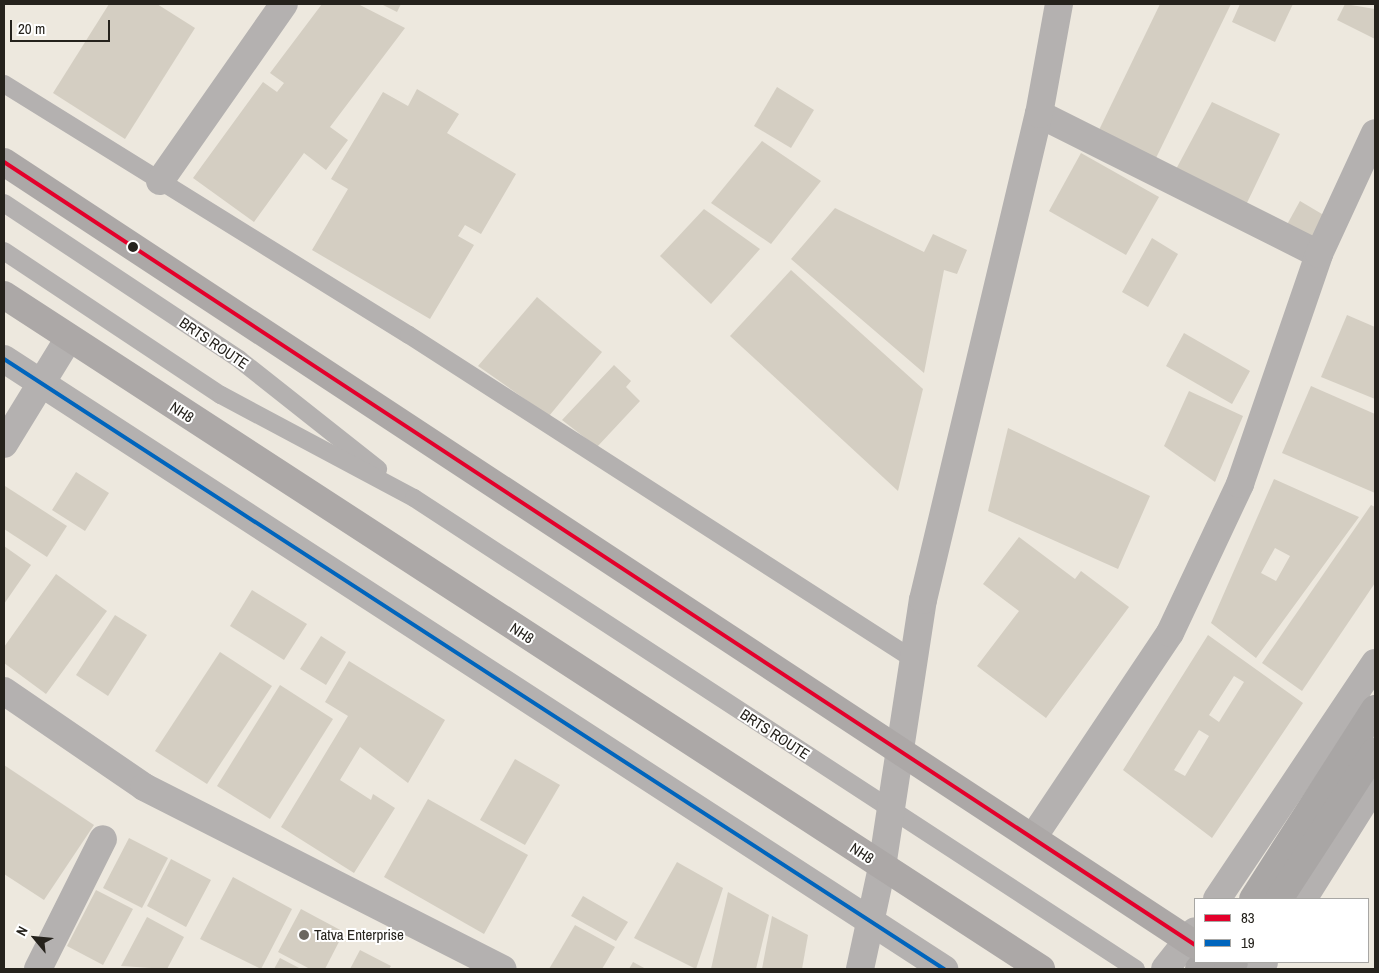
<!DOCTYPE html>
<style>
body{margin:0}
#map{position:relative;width:1379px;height:973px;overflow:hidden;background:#ede8de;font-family:"Archivo Narrow",sans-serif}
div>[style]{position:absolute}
.building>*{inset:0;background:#d4cec2}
.service>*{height:18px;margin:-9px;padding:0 9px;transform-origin:9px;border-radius:9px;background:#b4b1b0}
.minor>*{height:28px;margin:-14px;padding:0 14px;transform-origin:14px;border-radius:14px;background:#b4b1b0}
.tertiary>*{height:28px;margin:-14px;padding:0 14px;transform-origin:14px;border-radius:14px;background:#b4b1b0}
.secondary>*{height:28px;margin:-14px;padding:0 14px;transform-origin:14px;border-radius:14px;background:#a9a6a5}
.primary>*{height:28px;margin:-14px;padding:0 14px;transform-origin:14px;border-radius:14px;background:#aca8a7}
.secondary-bridge>*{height:28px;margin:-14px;padding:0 14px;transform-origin:14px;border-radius:14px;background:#a9a6a5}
.bus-1>*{height:4px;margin:-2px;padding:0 2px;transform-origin:2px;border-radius:2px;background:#e4002b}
.bus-2>*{height:4px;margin:-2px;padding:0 2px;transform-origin:2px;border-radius:2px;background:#0065bd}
.dots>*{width:14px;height:14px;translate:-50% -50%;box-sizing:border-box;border:2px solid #fff;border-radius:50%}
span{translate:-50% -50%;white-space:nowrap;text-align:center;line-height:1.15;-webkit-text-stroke:4px #fff;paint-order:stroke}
.street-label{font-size:15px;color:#25221c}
.poi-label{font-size:15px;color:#25221c}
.left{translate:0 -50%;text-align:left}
.frame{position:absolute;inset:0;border:5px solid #25221c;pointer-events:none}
.legend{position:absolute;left:1194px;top:898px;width:175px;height:65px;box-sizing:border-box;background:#fff;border:1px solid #a8a7a4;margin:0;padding:6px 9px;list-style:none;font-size:15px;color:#25221c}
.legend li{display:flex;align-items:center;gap:10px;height:25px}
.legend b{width:25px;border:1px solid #a8a7a4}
.north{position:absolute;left:10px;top:913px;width:50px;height:50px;-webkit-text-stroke:4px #fff;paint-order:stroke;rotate:298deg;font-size:14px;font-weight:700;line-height:20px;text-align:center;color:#25221c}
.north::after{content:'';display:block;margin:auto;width:18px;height:22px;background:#25221c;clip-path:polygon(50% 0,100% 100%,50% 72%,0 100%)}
.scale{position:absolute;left:10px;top:20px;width:100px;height:22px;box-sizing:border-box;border:2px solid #25221c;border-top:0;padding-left:6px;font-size:15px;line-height:18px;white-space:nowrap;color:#25221c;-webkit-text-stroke:4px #fff;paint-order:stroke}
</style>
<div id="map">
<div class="building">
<i style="clip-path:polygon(109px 4px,157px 4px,195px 28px,125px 139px,53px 93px)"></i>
<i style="clip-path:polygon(322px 4px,358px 4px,405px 28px,330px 127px,348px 140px,326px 170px,304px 153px,254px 222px,193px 178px,263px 82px,277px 92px,284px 83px,270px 73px)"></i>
<i style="clip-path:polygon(381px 4px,401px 4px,397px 12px)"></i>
<i style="clip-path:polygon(1160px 4px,1231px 4px,1156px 158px,1099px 130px)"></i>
<i style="clip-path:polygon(1240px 4px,1293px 4px,1275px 42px,1232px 22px)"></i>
<i style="clip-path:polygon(1345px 4px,1375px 9px,1375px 39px,1337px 20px)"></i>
<i style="clip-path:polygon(777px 87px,814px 110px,791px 148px,754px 126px)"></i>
<i style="clip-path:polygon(417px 89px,459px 114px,447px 133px,516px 174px,481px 234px,465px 225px,458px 236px,474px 245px,430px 319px,312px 250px,348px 189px,331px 179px,383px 92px,408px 106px)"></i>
<i style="clip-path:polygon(1212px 102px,1280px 134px,1245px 207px,1174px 173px)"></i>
<i style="clip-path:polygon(762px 141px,821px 181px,771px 244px,711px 203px)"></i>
<i style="clip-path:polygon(1081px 153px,1159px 197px,1126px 255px,1049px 211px)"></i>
<i style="clip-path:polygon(1300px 201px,1327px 217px,1310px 246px,1284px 230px)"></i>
<i style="clip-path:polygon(835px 208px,924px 252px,933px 234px,967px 250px,957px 274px,944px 270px,924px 373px,791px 259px)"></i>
<i style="clip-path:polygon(704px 209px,760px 249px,711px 304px,660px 256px)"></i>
<i style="clip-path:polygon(1152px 238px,1178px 254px,1148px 307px,1122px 292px)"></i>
<i style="clip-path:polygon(791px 270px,923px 389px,898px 491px,730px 336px)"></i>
<i style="clip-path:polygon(537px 297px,602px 352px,549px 416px,478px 366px)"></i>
<i style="clip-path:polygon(1347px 315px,1375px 327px,1375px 399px,1321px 377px)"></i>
<i style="clip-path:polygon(1184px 333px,1250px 371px,1232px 404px,1166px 366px)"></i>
<i style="clip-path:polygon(614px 365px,631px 381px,626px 387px,640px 401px,597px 447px,562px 420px)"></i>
<i style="clip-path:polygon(1311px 386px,1375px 414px,1375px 493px,1282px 453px)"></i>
<i style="clip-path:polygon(1189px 391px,1243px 416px,1215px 482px,1164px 446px)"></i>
<i style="clip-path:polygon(1008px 428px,1150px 496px,1118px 569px,988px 511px)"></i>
<i style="clip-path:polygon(76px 472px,109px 493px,85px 531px,52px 510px)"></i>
<i style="clip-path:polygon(evenodd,1274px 479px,1359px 517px,1256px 658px,1211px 623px,1274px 479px,1275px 548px,1290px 556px,1276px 581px,1261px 573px,1275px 548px)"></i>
<i style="clip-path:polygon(5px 486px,67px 526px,47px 557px,4px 529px)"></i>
<i style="clip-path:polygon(1371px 505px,1375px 507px,1375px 583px,1302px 691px,1262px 663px)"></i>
<i style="clip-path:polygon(1019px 537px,1075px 579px,1081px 571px,1129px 607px,1046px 718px,977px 666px,1019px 611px,983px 584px)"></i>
<i style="clip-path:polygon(4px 546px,31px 565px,4px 604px)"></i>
<i style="clip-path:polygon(56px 574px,107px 611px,46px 694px,4px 663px,4px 647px)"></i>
<i style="clip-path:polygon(252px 590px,307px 624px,284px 660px,230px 626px)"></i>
<i style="clip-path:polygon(115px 615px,147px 635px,108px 696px,76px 675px)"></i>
<i style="clip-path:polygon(evenodd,1208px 635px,1303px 703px,1212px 838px,1123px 770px,1208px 635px,1234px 676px,1244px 682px,1219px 722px,1209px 715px,1234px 676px,1208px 635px,1199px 730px,1209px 736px,1185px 776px,1174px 770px,1199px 730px)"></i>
<i style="clip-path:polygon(321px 636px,346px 652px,326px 685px,300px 669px)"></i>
<i style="clip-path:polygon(220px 652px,272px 686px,207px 784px,155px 751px)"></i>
<i style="clip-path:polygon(349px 661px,445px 720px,408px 783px,360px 747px,340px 780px,371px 800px,373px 794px,395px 808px,354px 873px,281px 827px,348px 716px,325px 702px)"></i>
<i style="clip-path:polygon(280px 685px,333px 719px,270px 819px,217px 786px)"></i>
<i style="clip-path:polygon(515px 759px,560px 785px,525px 845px,480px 820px)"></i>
<i style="clip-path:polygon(4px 765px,94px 825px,44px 900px,4px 874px)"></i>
<i style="clip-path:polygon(428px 799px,528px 855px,484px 934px,384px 877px)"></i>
<i style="clip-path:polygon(129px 838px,168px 858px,142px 908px,103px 888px)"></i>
<i style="clip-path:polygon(171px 859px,211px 880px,186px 927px,147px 906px)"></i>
<i style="clip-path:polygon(677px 862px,723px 888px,696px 969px,634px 938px)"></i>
<i style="clip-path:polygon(233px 877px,292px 909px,261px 969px,200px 939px)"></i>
<i style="clip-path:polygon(96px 890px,133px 909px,103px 965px,67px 946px)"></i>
<i style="clip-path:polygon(728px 892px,769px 915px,756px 969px,711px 969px)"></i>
<i style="clip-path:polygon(583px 896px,628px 922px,616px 941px,571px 916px)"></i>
<i style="clip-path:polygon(301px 909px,344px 932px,325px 969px,310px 969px,278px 952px)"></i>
<i style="clip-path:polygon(772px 916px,808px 935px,802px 969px,762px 969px)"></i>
<i style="clip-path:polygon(147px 917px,184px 937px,167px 969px,121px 966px)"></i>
<i style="clip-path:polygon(575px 925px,615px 947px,602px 969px,549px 969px)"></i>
<i style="clip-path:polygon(360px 950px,391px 966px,389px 969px,350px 969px)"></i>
<i style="clip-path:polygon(280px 958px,301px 969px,274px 969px)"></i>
<i style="clip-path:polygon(633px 962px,646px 969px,629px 969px)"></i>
</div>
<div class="service">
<i style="left:4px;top:84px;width:476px;rotate:31.8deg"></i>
<i style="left:409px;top:335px;width:599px;rotate:32.74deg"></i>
<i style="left:4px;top:203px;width:283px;rotate:33.6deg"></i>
<i style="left:240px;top:360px;width:176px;rotate:38.3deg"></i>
<i style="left:4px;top:251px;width:260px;rotate:33.6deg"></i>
<i style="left:221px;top:395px;width:219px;rotate:28.1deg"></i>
<i style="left:414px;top:498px;width:862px;rotate:33.12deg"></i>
</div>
<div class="minor">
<i style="left:1039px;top:114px;width:313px;rotate:26.6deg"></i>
<i style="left:160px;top:181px;width:216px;rotate:-55deg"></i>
<i style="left:4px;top:691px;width:170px;rotate:34.4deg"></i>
<i style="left:144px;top:787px;width:402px;rotate:26.9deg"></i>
<i style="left:1034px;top:836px;width:244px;rotate:-56.2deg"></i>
<i style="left:1170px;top:633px;width:165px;rotate:-64.8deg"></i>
<i style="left:1240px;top:484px;width:243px;rotate:-71deg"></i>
<i style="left:1319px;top:254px;width:133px;rotate:-65.2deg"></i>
<i style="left:38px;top:969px;width:145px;rotate:-63.4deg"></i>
</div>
<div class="tertiary">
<i style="left:4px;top:359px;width:1121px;rotate:32.98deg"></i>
<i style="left:4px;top:444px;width:124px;rotate:-58.5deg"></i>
<i style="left:1217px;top:899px;width:284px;rotate:-56.2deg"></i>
<i style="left:1303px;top:899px;width:136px;rotate:-57.9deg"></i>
<i style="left:860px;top:969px;width:104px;rotate:-77.8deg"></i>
<i style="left:882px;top:867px;width:270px;rotate:-81.3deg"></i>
<i style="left:923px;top:600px;width:500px;rotate:-76.6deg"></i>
<i style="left:1039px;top:114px;width:112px;rotate:-79.7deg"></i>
<i style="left:1165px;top:969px;width:48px;rotate:-51.7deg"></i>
<i style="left:1260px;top:969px;width:8px;rotate:-60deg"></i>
</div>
<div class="secondary">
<i style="left:1253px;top:899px;width:226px;rotate:-57.3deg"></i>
<i style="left:1279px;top:899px;width:176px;rotate:-57deg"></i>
<i style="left:1199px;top:969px;width:9px;rotate:-49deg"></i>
</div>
<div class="primary">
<i style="left:4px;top:162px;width:1425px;rotate:33.32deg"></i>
<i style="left:4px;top:295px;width:1237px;rotate:33.02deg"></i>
</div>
<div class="secondary-bridge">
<i style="left:1228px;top:969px;width:9px;rotate:-49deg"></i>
</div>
<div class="bus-1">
<i style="left:4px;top:162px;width:1425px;rotate:33.32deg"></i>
</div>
<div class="bus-2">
<i style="left:4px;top:359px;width:1121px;rotate:32.98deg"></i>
</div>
<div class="dots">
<i style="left:133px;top:247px;background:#25221c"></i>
<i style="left:304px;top:935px;background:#6b6760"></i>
</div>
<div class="street-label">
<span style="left:214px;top:343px;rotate:34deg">BRTS ROUTE</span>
<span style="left:182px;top:412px;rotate:33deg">NH8</span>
<span style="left:522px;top:633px;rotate:33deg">NH8</span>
<span style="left:775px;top:734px;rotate:33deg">BRTS ROUTE</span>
<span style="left:862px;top:853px;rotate:33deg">NH8</span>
</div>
<div class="poi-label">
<span class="left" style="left:314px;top:935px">Tatva Enterprise</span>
</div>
<div class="frame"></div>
<ul class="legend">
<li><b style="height:6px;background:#e4002b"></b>83</li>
<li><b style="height:6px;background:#0065bd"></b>19</li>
</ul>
<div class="north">N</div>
<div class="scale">20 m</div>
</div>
